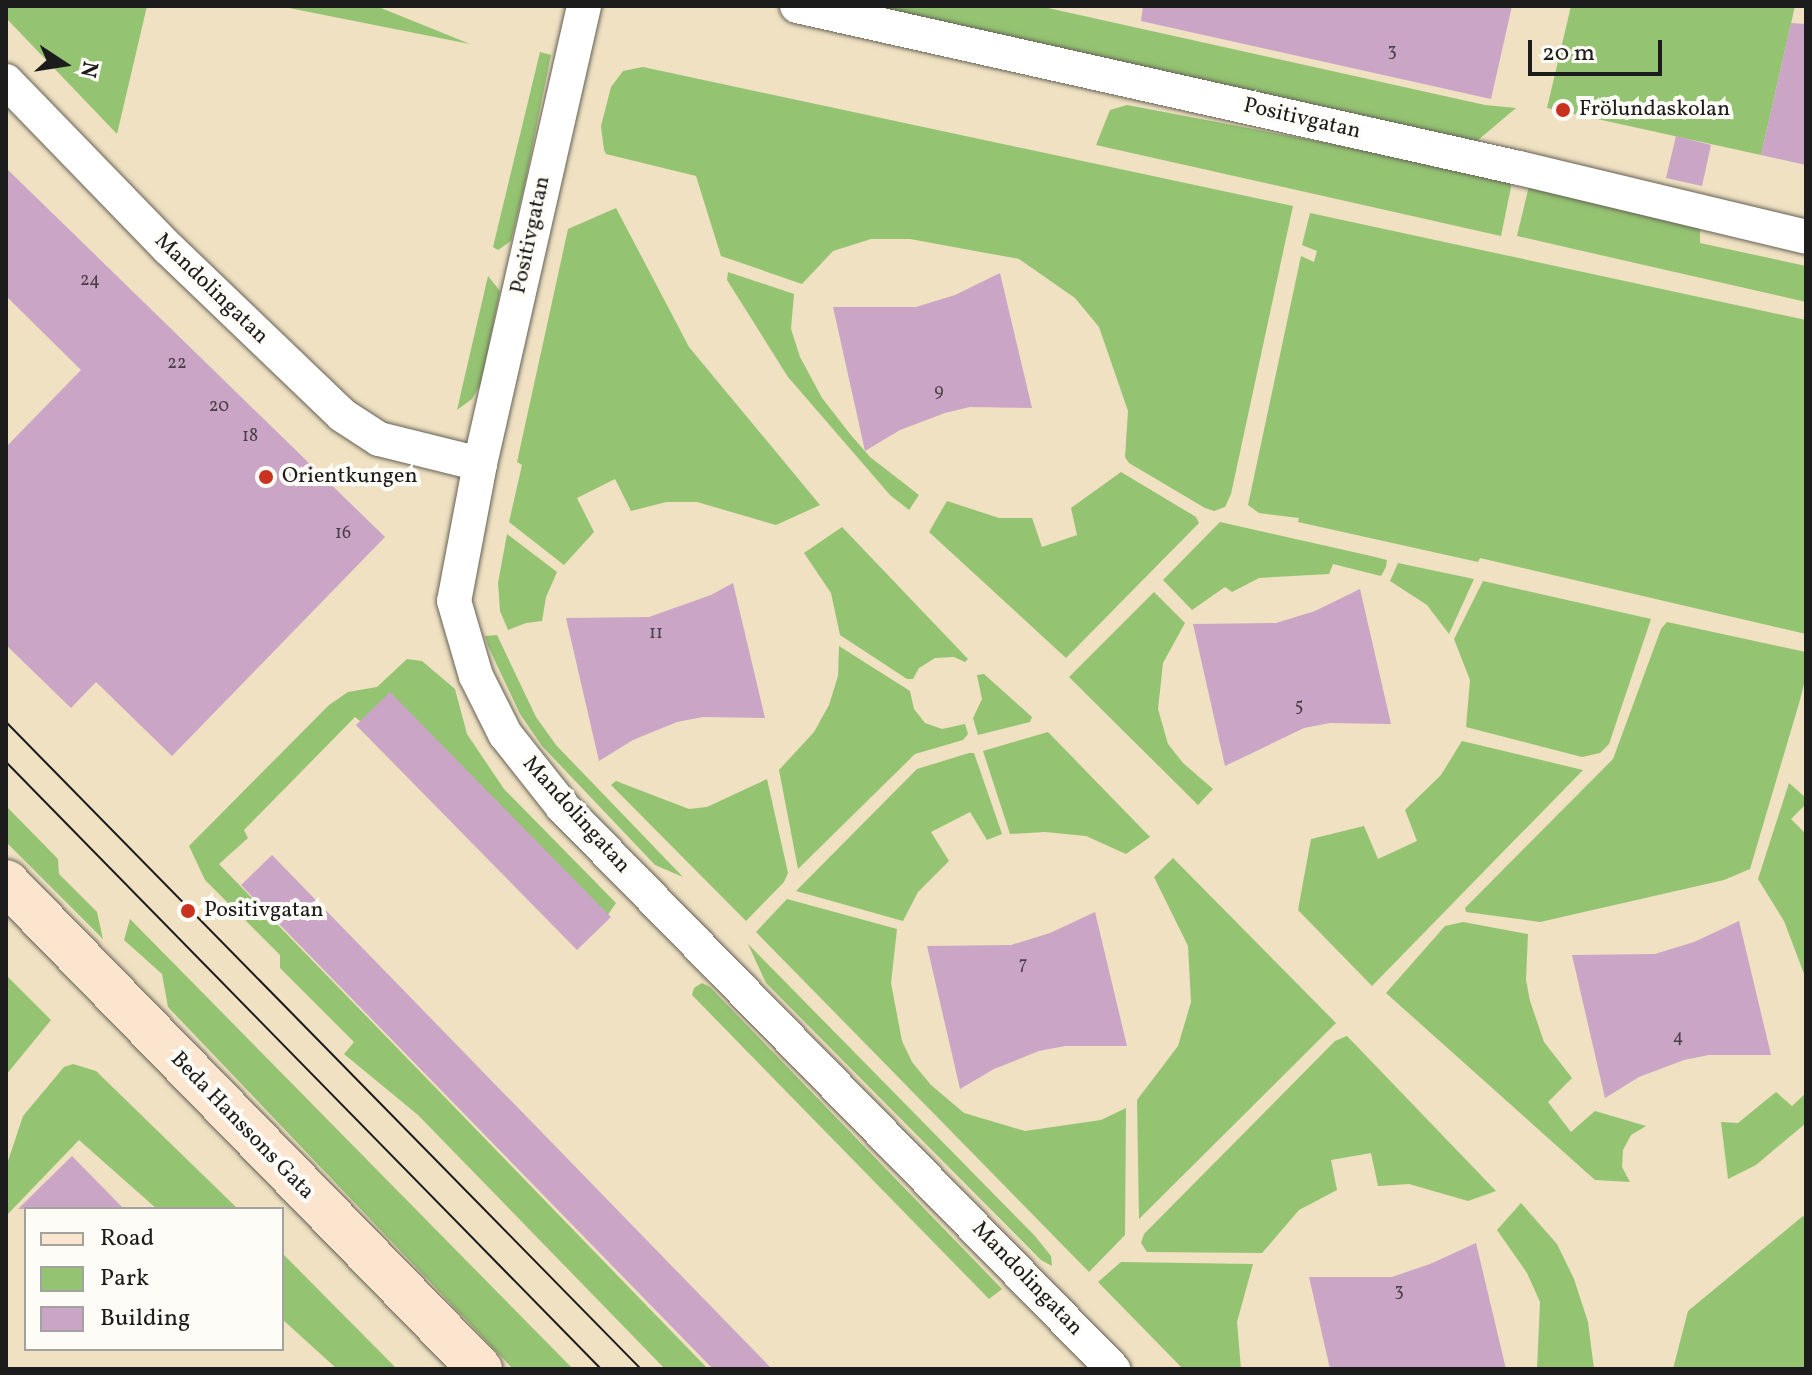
<!DOCTYPE html>
<meta charset="utf-8">
<style>
body{margin:0}
#map{position:relative;width:1812px;height:1375px;overflow:hidden;background:#efe1c2;font-family:Vollkorn,serif}
div>[style]{position:absolute}
.green>*{inset:0;background:#94c372}
.building>*{inset:0;background:#caa5c6}
.roads{filter:drop-shadow(0 0 2px #666156) drop-shadow(0 0 2px #666156)}
.street>*{height:34px;margin:-17px;padding:0 17px;transform-origin:17px;border-radius:17px;background:#fff}
.secondary>*{height:44px;margin:-22px;padding:0 22px;transform-origin:22px;border-radius:22px;background:#fbe5cf}
.tram>*{height:2px;margin:-1px;padding:0 1px;transform-origin:1px;border-radius:1px;background:#1c1c1c}
.dots>*{width:22px;height:22px;translate:-50% -50%;box-sizing:border-box;border:4px solid #fdfcf7;border-radius:50%}
span{translate:-50% -50%;white-space:nowrap;text-align:center;line-height:1.15;-webkit-text-stroke:8px #fdfcf7;paint-order:stroke}
.number-label{font-size:18px;color:#483e46}
.number-label span{-webkit-text-stroke-width:0}
.poi-label{font-size:22px;color:#1c1c1c}
.left{translate:0 -50%;text-align:left}
.street-label{font-size:22px;color:#1c1c1c}
.frame{position:absolute;inset:0;border:8px solid #1c1c1c;pointer-events:none}
.legend{position:absolute;left:24px;top:1207px;width:260px;height:144px;box-sizing:border-box;background:#fdfcf7;border:2px solid #a3a29f;margin:0;padding:10px 14px;list-style:none;font-size:24px;color:#1c1c1c}
.legend li{display:flex;align-items:center;gap:16px;height:40px}
.legend b{width:40px;border:2px solid #a3a29f}
.north{position:absolute;left:24px;top:24px;width:80px;height:80px;-webkit-text-stroke:6px #fdfcf7;paint-order:stroke;rotate:102deg;font-size:22px;font-weight:700;line-height:32px;text-align:center;color:#1c1c1c}
.north::after{content:'';display:block;margin:auto;width:28px;height:36px;background:#1c1c1c;clip-path:polygon(50% 0,100% 100%,50% 72%,0 100%)}
.scale{position:absolute;left:1528px;top:40px;width:134px;height:36px;box-sizing:border-box;border:4px solid #1c1c1c;border-top:0;padding-left:10px;font-size:24px;line-height:28px;white-space:nowrap;color:#1c1c1c;-webkit-text-stroke:6px #fdfcf7;paint-order:stroke}
</style>
<div id="map">
<div class="green">
<i style="clip-path:polygon(6px 6px,147px 6px,117px 134px,6px 18px)"></i>
<i style="clip-path:polygon(279px 6px,376px 6px,470px 44px)"></i>
<i style="clip-path:polygon(850px 6px,1039px 6px,1485px 105px,1516px 108px,1471px 146px)"></i>
<i style="clip-path:polygon(1571px 6px,1795px 6px,1761px 155px,1547px 108px)"></i>
<i style="clip-path:polygon(540px 52px,551px 55px,525px 183px,511px 241px,498px 250px,493px 247px)"></i>
<i style="clip-path:polygon(643px 67px,1293px 206px,1231px 494px,1225px 507px,1214px 511px,1205px 508px,1129px 463px,1125px 457px,1128px 411px,1099px 327px,1075px 298px,1019px 259px,910px 239px,871px 239px,833px 251px,802px 284px,721px 256px,696px 176px,606px 154px,604px 150px,601px 126px,611px 87px,623px 71px)"></i>
<i style="clip-path:polygon(1127px 105px,1500px 176px,1511px 182px,1511px 187px,1501px 236px,1096px 145px,1110px 110px)"></i>
<i style="clip-path:polygon(1529px 186px,1700px 226px,1700px 243px,1806px 266px,1806px 302px,1517px 236px)"></i>
<i style="clip-path:polygon(616px 208px,689px 347px,820px 505px,776px 525px,697px 502px,666px 502px,631px 511px,615px 479px,577px 498px,594px 532px,564px 565px,509px 522px,522px 465px,517px 462px,568px 229px)"></i>
<i style="clip-path:polygon(1310px 213px,1806px 320px,1806px 634px,1480px 558px,1478px 562px,1298px 522px,1299px 518px,1259px 513px,1248px 505px,1301px 256px,1314px 262px,1317px 251px,1302px 245px)"></i>
<i style="clip-path:polygon(728px 272px,794px 294px,791px 329px,800px 357px,822px 398px,850px 434px,870px 457px,919px 495px,909px 510px,890px 495px,788px 377px,727px 280px)"></i>
<i style="clip-path:polygon(488px 276px,500px 291px,481px 383px,472px 399px,457px 410px)"></i>
<i style="clip-path:polygon(1121px 472px,1196px 517px,1199px 523px,1066px 658px,929px 532px,947px 501px,999px 518px,1032px 518px,1042px 547px,1077px 535px,1071px 508px)"></i>
<i style="clip-path:polygon(1220px 522px,1371px 556px,1387px 560px,1386px 567px,1381px 576px,1333px 564px,1329px 574px,1259px 578px,1232px 592px,1225px 587px,1192px 610px,1163px 580px)"></i>
<i style="clip-path:polygon(842px 527px,968px 659px,965px 662px,954px 657px,935px 658px,919px 668px,913px 679px,907px 679px,840px 635px,831px 593px,804px 553px)"></i>
<i style="clip-path:polygon(507px 534px,557px 572px,546px 597px,542px 621px,526px 623px,508px 630px,500px 611px,498px 583px)"></i>
<i style="clip-path:polygon(1398px 563px,1474px 579px,1449px 634px,1427px 605px,1390px 581px)"></i>
<i style="clip-path:polygon(1483px 581px,1651px 619px,1609px 744px,1600px 753px,1582px 757px,1466px 727px,1470px 680px,1454px 639px)"></i>
<i style="clip-path:polygon(1154px 592px,1185px 623px,1163px 663px,1158px 709px,1168px 744px,1183px 763px,1213px 789px,1198px 805px,1069px 677px)"></i>
<i style="clip-path:polygon(1667px 622px,1806px 652px,1806px 676px,1800px 700px,1750px 869px,1724px 880px,1540px 922px,1466px 912px,1465px 908px,1613px 759px,1661px 629px)"></i>
<i style="clip-path:polygon(497px 635px,536px 717px,556px 745px,683px 877px,655px 865px,542px 746px,520px 714px,488px 646px,485px 636px)"></i>
<i style="clip-path:polygon(839px 646px,910px 691px,914px 709px,925px 723px,942px 729px,965px 724px,968px 734px,963px 740px,915px 754px,798px 869px,779px 770px,814px 732px,829px 705px,838px 676px)"></i>
<i style="clip-path:polygon(407px 659px,422px 661px,455px 689px,467px 734px,504px 789px,616px 903px,607px 916px,355px 717px,244px 830px,248px 838px,219px 864px,708px 1369px,665px 1369px,418px 1115px,344px 1054px,354px 1042px,280px 968px,280px 955px,205px 880px,189px 846px,329px 705px,348px 692px,377px 687px)"></i>
<i style="clip-path:polygon(984px 674px,1032px 717px,1030px 722px,978px 735px,973px 718px,982px 699px,977px 675px)"></i>
<i style="clip-path:polygon(1048px 732px,1150px 837px,1126px 854px,1086px 836px,1045px 832px,1010px 834px,983px 751px)"></i>
<i style="clip-path:polygon(1462px 741px,1583px 770px,1372px 986px,1298px 910px,1311px 839px,1364px 826px,1378px 859px,1417px 841px,1405px 810px,1441px 775px)"></i>
<i style="clip-path:polygon(969px 753px,974px 753px,1002px 834px,987px 840px,970px 812px,931px 832px,949px 861px,918px 892px,903px 921px,796px 891px,917px 769px)"></i>
<i style="clip-path:polygon(767px 779px,788px 873px,784px 882px,746px 921px,611px 785px,616px 781px,689px 809px,707px 807px)"></i>
<i style="clip-path:polygon(1789px 783px,1806px 798px,1806px 804px,1791px 819px,1806px 834px,1806px 979px,1784px 921px,1758px 879px)"></i>
<i style="clip-path:polygon(6px 806px,58px 859px,59px 874px,97px 912px,103px 939px,6px 842px)"></i>
<i style="clip-path:polygon(1173px 858px,1336px 1023px,1139px 1219px,1137px 1100px,1178px 1046px,1191px 1002px,1188px 946px,1154px 877px)"></i>
<i style="clip-path:polygon(787px 899px,897px 929px,891px 983px,902px 1041px,912px 1062px,931px 1085px,964px 1113px,1025px 1131px,1101px 1120px,1126px 1108px,1125px 1235px,1089px 1272px,756px 932px)"></i>
<i style="clip-path:polygon(130px 919px,573px 1369px,513px 1369px,168px 1007px,162px 974px,124px 940px)"></i>
<i style="clip-path:polygon(1463px 922px,1528px 934px,1526px 980px,1530px 1001px,1544px 1042px,1572px 1078px,1548px 1102px,1571px 1132px,1595px 1111px,1646px 1126px,1631px 1135px,1623px 1150px,1622px 1167px,1630px 1182px,1595px 1180px,1386px 993px,1445px 926px)"></i>
<i style="clip-path:polygon(748px 944px,1034px 1235px,1051px 1256px,1052px 1266px,1041px 1260px,766px 983px)"></i>
<i style="clip-path:polygon(6px 975px,51px 1020px,6px 1075px)"></i>
<i style="clip-path:polygon(702px 983px,710px 987px,1002px 1289px,989px 1299px,692px 995px,694px 988px)"></i>
<i style="clip-path:polygon(1347px 1036px,1496px 1191px,1468px 1201px,1409px 1184px,1378px 1186px,1371px 1153px,1331px 1160px,1337px 1190px,1299px 1210px,1262px 1253px,1147px 1252px,1141px 1243px,1144px 1234px,1335px 1041px)"></i>
<i style="clip-path:polygon(73px 1064px,96px 1071px,238px 1209px,157px 1209px,79px 1140px,6px 1216px,6px 1167px,23px 1116px,64px 1067px)"></i>
<i style="clip-path:polygon(1776px 1092px,1792px 1106px,1806px 1093px,1806px 1123px,1756px 1165px,1728px 1179px,1721px 1122px,1738px 1123px)"></i>
<i style="clip-path:polygon(1521px 1203px,1557px 1244px,1574px 1279px,1588px 1322px,1594px 1369px,1537px 1369px,1540px 1302px,1527px 1273px,1497px 1230px)"></i>
<i style="clip-path:polygon(1803px 1216px,1806px 1220px,1806px 1369px,1673px 1369px,1688px 1311px)"></i>
<i style="clip-path:polygon(282px 1253px,397px 1369px,337px 1369px,282px 1319px)"></i>
<i style="clip-path:polygon(1121px 1262px,1253px 1264px,1237px 1322px,1241px 1369px,1183px 1369px,1098px 1282px)"></i>
</div>
<div class="building">
<i style="clip-path:polygon(1143px 6px,1512px 6px,1491px 99px,1141px 21px)"></i>
<i style="clip-path:polygon(1791px 23px,1806px 24px,1806px 165px,1761px 155px)"></i>
<i style="clip-path:polygon(1676px 136px,1711px 145px,1702px 186px,1666px 178px)"></i>
<i style="clip-path:polygon(6px 168px,385px 537px,172px 756px,96px 682px,71px 708px,6px 645px,6px 447px,81px 370px,6px 296px)"></i>
<i style="clip-path:polygon(1000px 273px,1032px 408px,970px 407px,945px 413px,900px 430px,865px 451px,833px 307px,916px 307px,955px 295px)"></i>
<i style="clip-path:polygon(733px 583px,765px 718px,703px 717px,677px 722px,633px 740px,599px 761px,566px 618px,649px 617px,711px 595px)"></i>
<i style="clip-path:polygon(1360px 589px,1391px 724px,1330px 723px,1304px 728px,1225px 766px,1193px 624px,1276px 623px,1315px 611px)"></i>
<i style="clip-path:polygon(390px 692px,611px 917px,577px 950px,356px 725px)"></i>
<i style="clip-path:polygon(272px 855px,772px 1369px,713px 1369px,241px 885px)"></i>
<i style="clip-path:polygon(1095px 912px,1127px 1046px,1065px 1046px,1039px 1051px,994px 1069px,960px 1089px,927px 946px,1011px 945px,1050px 933px)"></i>
<i style="clip-path:polygon(1739px 921px,1771px 1055px,1709px 1055px,1684px 1060px,1639px 1077px,1605px 1098px,1572px 955px,1655px 954px,1694px 942px)"></i>
<i style="clip-path:polygon(72px 1156px,124px 1209px,18px 1209px)"></i>
<i style="clip-path:polygon(1476px 1243px,1506px 1369px,1330px 1369px,1309px 1277px,1392px 1277px,1430px 1264px)"></i>
</div>
<div class="roads">
<div class="street">
<i style="left:797px;top:6px;width:740px;rotate:12.65deg"></i>
<i style="left:1519px;top:168px;width:295px;rotate:13.5deg"></i>
<i style="left:6px;top:81px;width:233px;rotate:45.9deg"></i>
<i style="left:168px;top:248px;width:241px;rotate:43.8deg"></i>
<i style="left:342px;top:415px;width:44px;rotate:33deg"></i>
<i style="left:379px;top:439px;width:104px;rotate:13.9deg"></i>
<i style="left:480px;top:464px;width:139px;rotate:100.7deg"></i>
<i style="left:454px;top:601px;width:78px;rotate:73.7deg"></i>
<i style="left:476px;top:676px;width:65px;rotate:63.4deg"></i>
<i style="left:505px;top:734px;width:92px;rotate:51.6deg"></i>
<i style="left:562px;top:806px;width:788px;rotate:45.62deg"></i>
<i style="left:480px;top:464px;width:470px;rotate:-77.2deg"></i>
</div>
<div class="secondary">
<i style="left:6px;top:882px;width:680px;rotate:45.78deg"></i>
</div>
</div>
<div class="tram">
<i style="left:6px;top:722px;width:907px;rotate:45.54deg"></i>
<i style="left:6px;top:762px;width:850px;rotate:45.57deg"></i>
</div>
<div class="dots">
<i style="left:1563px;top:110px;background:#c8321e"></i>
<i style="left:266px;top:477px;background:#c8321e"></i>
<i style="left:188px;top:911px;background:#c8321e"></i>
</div>
<div class="number-label">
<span style="left:1392px;top:52px">3</span>
<span style="left:90px;top:281px">24</span>
<span style="left:177px;top:364px">22</span>
<span style="left:939px;top:392px">9</span>
<span style="left:219px;top:407px">20</span>
<span style="left:250px;top:437px">18</span>
<span style="left:343px;top:534px">16</span>
<span style="left:656px;top:634px">11</span>
<span style="left:1299px;top:707px">5</span>
<span style="left:1023px;top:965px">7</span>
<span style="left:1678px;top:1038px">4</span>
<span style="left:1399px;top:1292px">3</span>
</div>
<div class="poi-label">
<span class="left" style="left:1579px;top:110px">Frölundaskolan</span>
<span class="left" style="left:282px;top:477px">Orientkungen</span>
<span class="left" style="left:204px;top:911px">Positivgatan</span>
</div>
<div class="street-label">
<span style="left:1302px;top:119px;rotate:13deg">Positivgatan</span>
<span style="left:531px;top:235px;rotate:-78deg">Positivgatan</span>
<span style="left:211px;top:289px;rotate:44deg">Mandolingatan</span>
<span style="left:576px;top:815px;rotate:48deg">Mandolingatan</span>
<span style="left:242px;top:1126px;rotate:46deg">Beda Hanssons Gata</span>
<span style="left:1027px;top:1279px;rotate:46deg">Mandolingatan</span>
</div>
<div class="frame"></div>
<ul class="legend">
<li><b style="height:10px;background:#fbe5cf"></b>Road</li>
<li><b style="height:22px;background:#94c372"></b>Park</li>
<li><b style="height:22px;background:#caa5c6"></b>Building</li>
</ul>
<div class="north">N</div>
<div class="scale">20 m</div>
</div>
